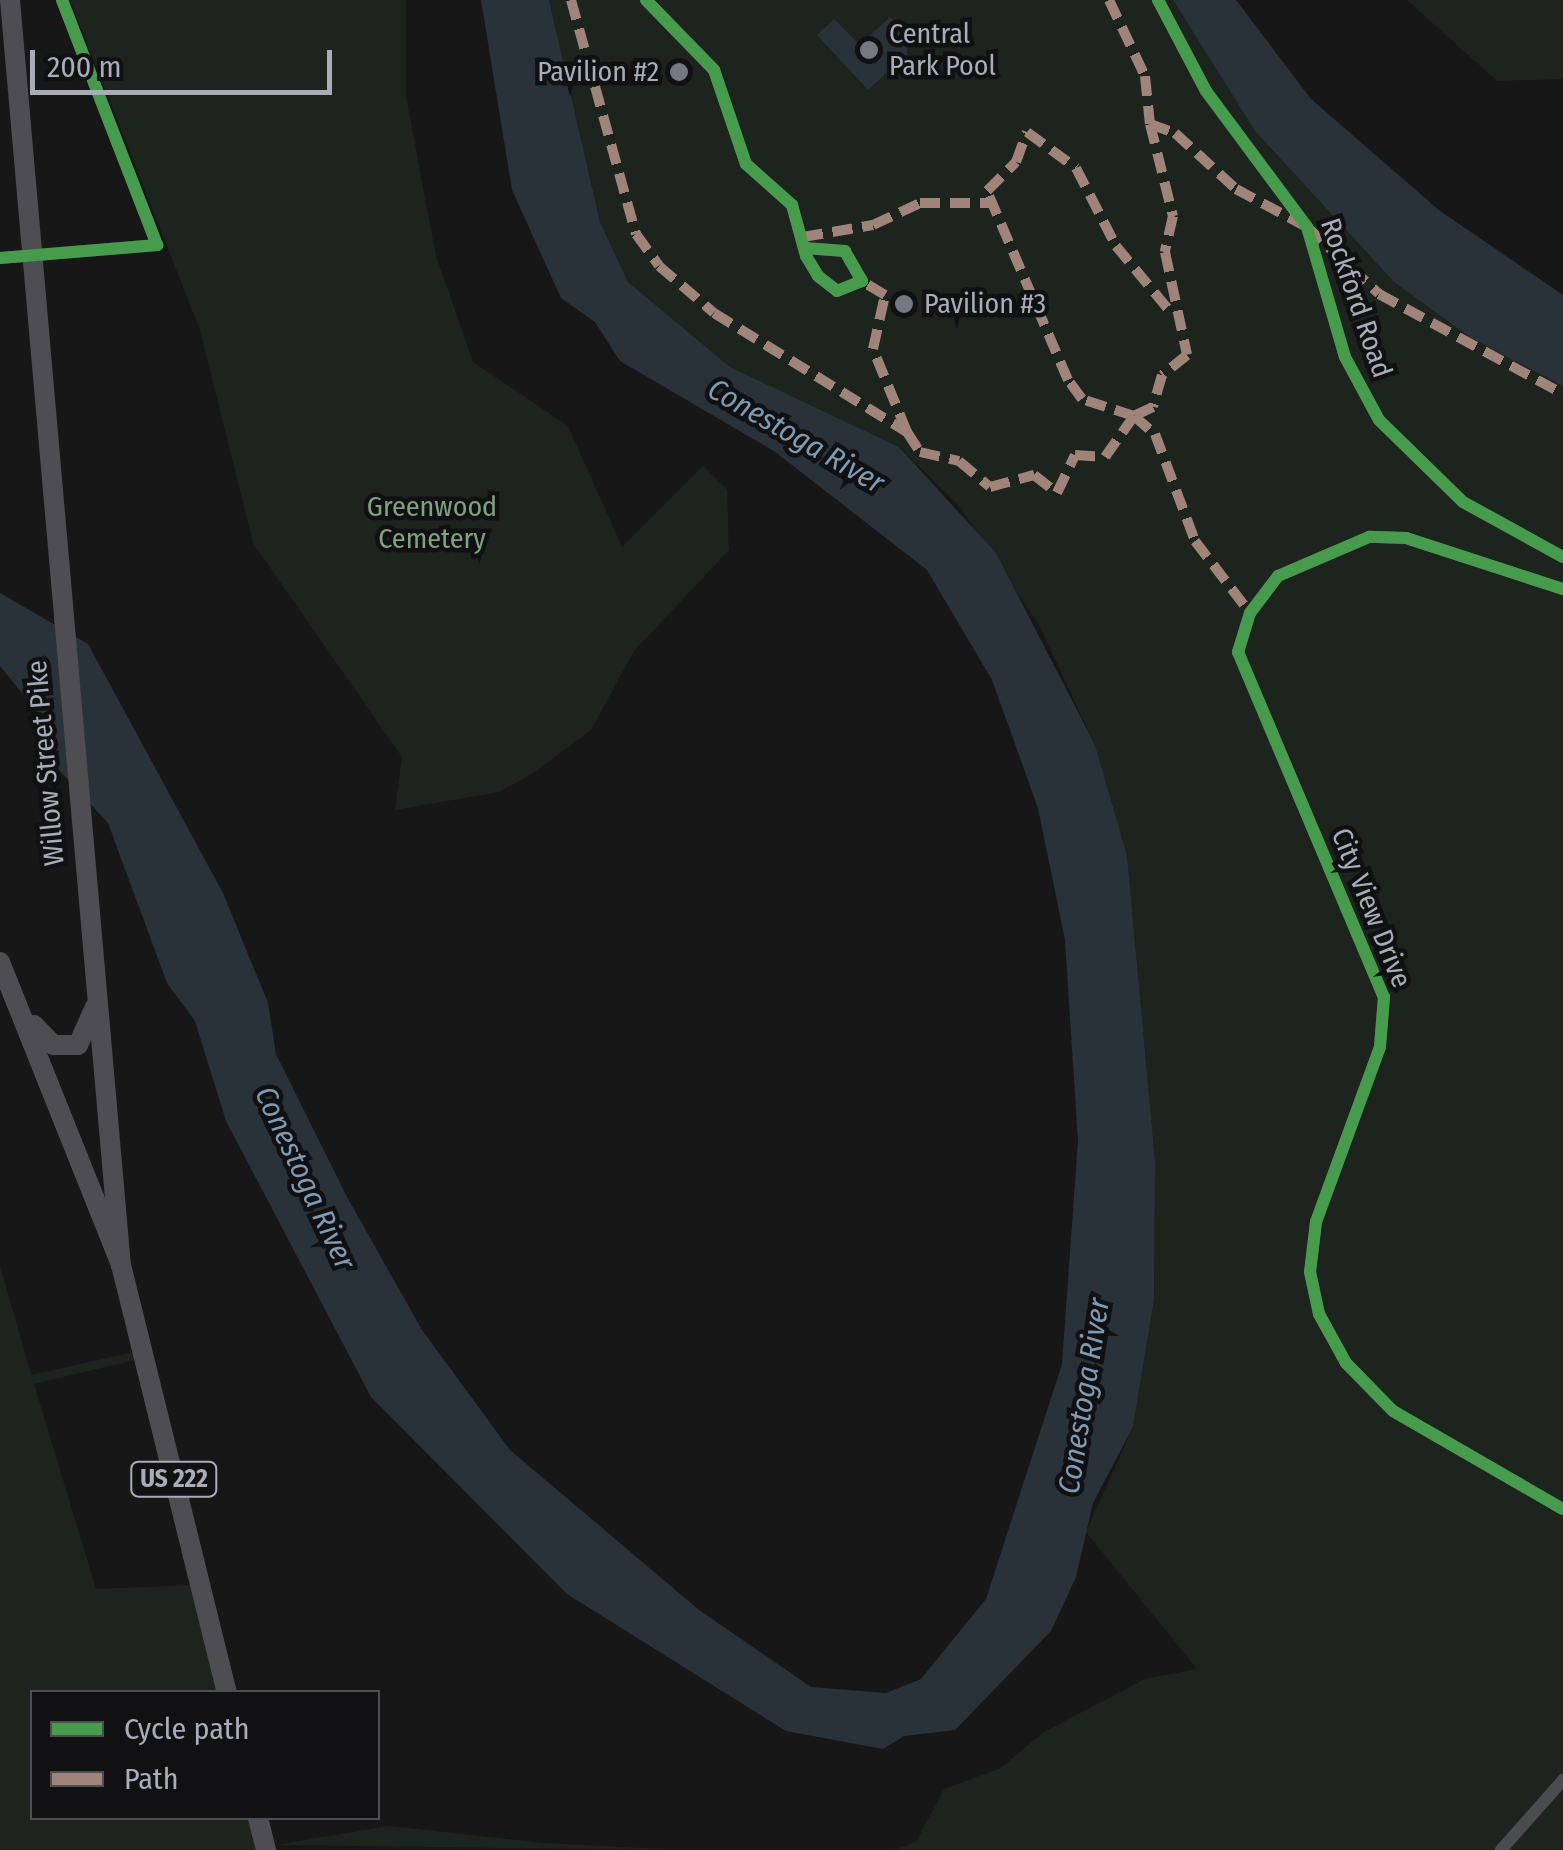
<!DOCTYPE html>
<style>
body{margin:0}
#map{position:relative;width:1563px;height:1850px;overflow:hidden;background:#171717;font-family:"Fira Sans Condensed",sans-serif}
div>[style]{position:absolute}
.green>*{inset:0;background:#1d241e}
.water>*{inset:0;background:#2a3239}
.minor>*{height:12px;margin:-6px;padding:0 6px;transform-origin:6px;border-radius:6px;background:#4b4c50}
.trunk>*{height:20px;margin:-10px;padding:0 10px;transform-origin:10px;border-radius:10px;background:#4e4e52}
.quiet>*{height:10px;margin-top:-5px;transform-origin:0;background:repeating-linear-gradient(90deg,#a18479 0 20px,transparent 0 30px)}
.cycleway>*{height:12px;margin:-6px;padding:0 6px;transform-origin:6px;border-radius:6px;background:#469c4c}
.dots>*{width:28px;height:28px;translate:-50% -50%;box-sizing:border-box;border:5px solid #111113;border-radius:50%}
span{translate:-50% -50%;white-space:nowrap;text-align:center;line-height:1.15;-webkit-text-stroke:9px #111113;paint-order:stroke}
.shield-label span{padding:2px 8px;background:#111113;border:2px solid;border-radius:8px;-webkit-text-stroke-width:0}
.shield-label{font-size:25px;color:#a8adb8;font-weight:700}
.poi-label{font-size:28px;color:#a8adb8}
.left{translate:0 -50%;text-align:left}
.right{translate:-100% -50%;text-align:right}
.street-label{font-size:28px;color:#a8adb8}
.park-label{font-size:28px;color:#7fa381}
.water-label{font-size:30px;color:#7f9bb3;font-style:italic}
.legend{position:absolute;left:30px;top:1690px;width:350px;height:130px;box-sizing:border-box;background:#111113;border:2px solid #4d4f55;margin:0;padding:12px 18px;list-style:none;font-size:30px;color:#a8adb8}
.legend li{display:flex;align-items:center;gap:20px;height:50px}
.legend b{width:50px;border:2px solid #4d4f55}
.scale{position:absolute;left:30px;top:50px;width:302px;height:45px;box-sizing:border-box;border:5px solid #a8adb8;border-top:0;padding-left:12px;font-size:30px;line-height:35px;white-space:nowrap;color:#a8adb8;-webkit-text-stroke:8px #111113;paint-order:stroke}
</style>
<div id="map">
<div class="green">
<i style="clip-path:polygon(70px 0,406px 0,406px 96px,436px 256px,473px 362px,568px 426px,622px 547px,703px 466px,727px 490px,729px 550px,634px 651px,591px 730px,532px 774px,499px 792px,395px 810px,402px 757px,253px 543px,200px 330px)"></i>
<i style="clip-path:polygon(549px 0,1173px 0,1255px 131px,1394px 282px,1471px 338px,1563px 386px,1563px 1850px,894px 1850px,916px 1842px,944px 1789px,1001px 1768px,1042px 1733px,1145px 1679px,1197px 1669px,1086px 1532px,1133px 1427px,1154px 1300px,1155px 1161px,1127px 855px,1095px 745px,1039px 625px,960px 507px,899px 447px,730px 367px,628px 282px,600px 222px)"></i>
<i style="clip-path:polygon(1407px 0,1563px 0,1563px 79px,1497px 81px)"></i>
<i style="clip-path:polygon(0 1265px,31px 1375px,134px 1352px,135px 1360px,34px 1384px,96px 1589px,192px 1585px,220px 1692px,32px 1692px,32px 1818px,252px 1818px,259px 1850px,0 1850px)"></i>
<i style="clip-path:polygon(389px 1826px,545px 1843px,680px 1850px,276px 1845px)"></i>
</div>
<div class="water">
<i style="clip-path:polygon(481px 0,549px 0,600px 222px,628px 282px,730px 367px,899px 447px,996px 553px,1095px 745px,1127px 855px,1155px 1161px,1154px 1300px,1133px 1427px,1093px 1503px,1076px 1577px,1051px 1631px,955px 1730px,904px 1736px,883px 1749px,786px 1731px,567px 1594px,371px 1397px,226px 1121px,195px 1021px,167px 983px,108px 823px,58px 769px,46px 723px,0 666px,0 593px,88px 644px,223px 893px,268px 1003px,276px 1054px,347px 1197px,422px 1330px,510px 1450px,699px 1610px,811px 1687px,886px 1693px,921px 1679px,986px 1599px,1062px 1364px,1078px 1141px,1065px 940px,1038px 808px,992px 680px,927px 570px,774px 451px,620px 361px,595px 322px,561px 298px,512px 190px)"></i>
<i style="clip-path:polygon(1173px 0,1236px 0,1311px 99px,1440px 211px,1563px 295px,1563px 386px,1471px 338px,1394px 282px,1255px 131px)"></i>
<i style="clip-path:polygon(890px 17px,907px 34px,907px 54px,868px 90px,817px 35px,834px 19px,860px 45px)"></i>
</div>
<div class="minor">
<i style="left:646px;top:0;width:98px;rotate:45.8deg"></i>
<i style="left:714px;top:70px;width:99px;rotate:71.2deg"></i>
<i style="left:746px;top:164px;width:62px;rotate:41.7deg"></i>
<i style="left:792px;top:205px;width:53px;rotate:74.6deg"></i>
<i style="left:806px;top:256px;width:23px;rotate:59deg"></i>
<i style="left:818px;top:276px;width:24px;rotate:38deg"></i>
<i style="left:837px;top:291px;width:27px;rotate:-22deg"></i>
<i style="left:862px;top:281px;width:34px;rotate:-120deg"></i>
<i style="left:845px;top:251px;width:41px;rotate:-175.8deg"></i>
<i style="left:1158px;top:0;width:103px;rotate:62.2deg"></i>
<i style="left:1206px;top:91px;width:169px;rotate:53.4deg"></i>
<i style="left:1307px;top:227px;width:135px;rotate:73.7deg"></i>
<i style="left:1345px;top:357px;width:72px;rotate:61.6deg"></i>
<i style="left:1379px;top:420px;width:117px;rotate:44.3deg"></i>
<i style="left:1463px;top:502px;width:114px;rotate:28.8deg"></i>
<i style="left:0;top:258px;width:158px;rotate:-4.7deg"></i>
<i style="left:157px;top:245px;width:263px;rotate:-111.2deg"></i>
<i style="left:1563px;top:589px;width:165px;rotate:-162deg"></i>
<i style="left:1406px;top:538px;width:37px;rotate:-178deg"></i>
<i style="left:1369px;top:537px;width:99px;rotate:156.8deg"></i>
<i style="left:1278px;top:576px;width:46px;rotate:127.1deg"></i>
<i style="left:1250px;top:613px;width:41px;rotate:107.1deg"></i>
<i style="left:1238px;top:652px;width:375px;rotate:67.1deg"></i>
<i style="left:1384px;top:997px;width:50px;rotate:94.6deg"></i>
<i style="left:1380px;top:1047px;width:186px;rotate:110.1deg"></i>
<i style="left:1316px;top:1222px;width:50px;rotate:96.8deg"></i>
<i style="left:1310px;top:1272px;width:43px;rotate:77.9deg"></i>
<i style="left:1319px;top:1314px;width:56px;rotate:61.1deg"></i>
<i style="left:1346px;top:1363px;width:67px;rotate:45.6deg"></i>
<i style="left:1393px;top:1411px;width:196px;rotate:30deg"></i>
<i style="left:1501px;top:1850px;width:94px;rotate:-48.5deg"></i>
</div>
<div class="trunk">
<i style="left:10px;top:0;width:1270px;rotate:84.99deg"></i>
<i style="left:0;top:962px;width:326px;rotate:68.2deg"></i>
<i style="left:121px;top:1265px;width:440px;rotate:76.1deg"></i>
<i style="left:34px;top:1025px;width:28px;rotate:46deg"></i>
<i style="left:53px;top:1045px;width:25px"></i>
<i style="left:78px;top:1045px;width:42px;rotate:-65.9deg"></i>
<i style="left:258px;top:1818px;width:33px;rotate:76deg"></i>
</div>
<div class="quiet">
<i style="left:571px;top:0;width:243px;rotate:74.5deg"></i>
<i style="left:636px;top:234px;width:39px;rotate:54deg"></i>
<i style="left:659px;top:266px;width:72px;rotate:40.5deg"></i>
<i style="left:714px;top:313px;width:227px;rotate:31.7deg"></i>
<i style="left:907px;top:432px;width:90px;rotate:-112.3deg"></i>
<i style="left:873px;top:349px;width:55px;rotate:-77.5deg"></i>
<i style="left:885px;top:295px;width:27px;rotate:-149deg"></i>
<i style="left:1109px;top:0;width:84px;rotate:64.7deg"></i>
<i style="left:1145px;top:76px;width:48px;rotate:84.1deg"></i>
<i style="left:1150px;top:124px;width:27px;rotate:20deg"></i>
<i style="left:1175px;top:133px;width:83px;rotate:42.6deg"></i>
<i style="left:1236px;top:189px;width:81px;rotate:28.2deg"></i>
<i style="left:1307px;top:227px;width:98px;rotate:42.9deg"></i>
<i style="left:1379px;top:294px;width:209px;rotate:28.5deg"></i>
<i style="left:1150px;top:124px;width:95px;rotate:76deg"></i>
<i style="left:1173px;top:216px;width:37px;rotate:103deg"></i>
<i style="left:1165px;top:252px;width:105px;rotate:77.9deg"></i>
<i style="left:1187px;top:355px;width:32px;rotate:141deg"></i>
<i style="left:1162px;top:375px;width:33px;rotate:106deg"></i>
<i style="left:1153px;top:407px;width:21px;rotate:155deg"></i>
<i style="left:1134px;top:416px;width:28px;rotate:41deg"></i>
<i style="left:1155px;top:434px;width:114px;rotate:69.5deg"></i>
<i style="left:1195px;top:541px;width:91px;rotate:52.6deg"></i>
<i style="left:803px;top:237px;width:71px;rotate:-9.7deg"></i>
<i style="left:873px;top:225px;width:52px;rotate:-25.1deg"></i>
<i style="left:920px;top:203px;width:73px"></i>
<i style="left:1134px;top:416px;width:55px;rotate:-161.9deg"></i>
<i style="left:1082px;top:399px;width:24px;rotate:-126deg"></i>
<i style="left:1068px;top:380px;width:206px;rotate:-113.2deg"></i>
<i style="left:987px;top:191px;width:41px;rotate:-45deg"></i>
<i style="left:1016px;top:162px;width:32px;rotate:-70deg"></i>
<i style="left:1027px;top:132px;width:61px;rotate:36.3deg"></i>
<i style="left:1076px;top:168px;width:88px;rotate:62.9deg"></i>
<i style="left:1116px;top:246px;width:89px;rotate:50.4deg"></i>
<i style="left:907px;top:432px;width:24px;rotate:57deg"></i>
<i style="left:920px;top:452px;width:40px;rotate:13deg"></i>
<i style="left:959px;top:461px;width:40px;rotate:40deg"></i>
<i style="left:990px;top:487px;width:46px;rotate:-15.3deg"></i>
<i style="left:1034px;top:475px;width:29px;rotate:38deg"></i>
<i style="left:1057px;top:493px;width:42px;rotate:-64.7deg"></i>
<i style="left:1075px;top:455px;width:30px;rotate:4deg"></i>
<i style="left:1105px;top:457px;width:50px;rotate:-54.7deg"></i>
</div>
<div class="cycleway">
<i style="left:646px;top:0;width:98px;rotate:45.8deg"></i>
<i style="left:714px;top:70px;width:99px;rotate:71.2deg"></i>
<i style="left:746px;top:164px;width:62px;rotate:41.7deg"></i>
<i style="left:792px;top:205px;width:53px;rotate:74.6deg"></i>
<i style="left:806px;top:256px;width:23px;rotate:59deg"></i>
<i style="left:818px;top:276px;width:24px;rotate:38deg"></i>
<i style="left:837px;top:291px;width:27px;rotate:-22deg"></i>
<i style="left:862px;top:281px;width:34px;rotate:-120deg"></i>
<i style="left:845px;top:251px;width:41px;rotate:-175.8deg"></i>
<i style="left:1158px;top:0;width:103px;rotate:62.2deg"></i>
<i style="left:1206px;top:91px;width:169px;rotate:53.4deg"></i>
<i style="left:1307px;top:227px;width:135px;rotate:73.7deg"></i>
<i style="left:1345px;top:357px;width:72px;rotate:61.6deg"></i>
<i style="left:1379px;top:420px;width:117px;rotate:44.3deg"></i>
<i style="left:1463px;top:502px;width:114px;rotate:28.8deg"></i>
<i style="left:0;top:258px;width:158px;rotate:-4.7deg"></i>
<i style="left:157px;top:245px;width:263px;rotate:-111.2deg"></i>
<i style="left:1563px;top:589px;width:165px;rotate:-162deg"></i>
<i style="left:1406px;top:538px;width:37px;rotate:-178deg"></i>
<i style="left:1369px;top:537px;width:99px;rotate:156.8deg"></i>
<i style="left:1278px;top:576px;width:46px;rotate:127.1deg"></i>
<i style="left:1250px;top:613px;width:41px;rotate:107.1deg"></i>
<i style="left:1238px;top:652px;width:375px;rotate:67.1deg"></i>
<i style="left:1384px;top:997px;width:50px;rotate:94.6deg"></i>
<i style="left:1380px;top:1047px;width:186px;rotate:110.1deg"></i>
<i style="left:1316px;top:1222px;width:50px;rotate:96.8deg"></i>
<i style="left:1310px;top:1272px;width:43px;rotate:77.9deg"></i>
<i style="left:1319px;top:1314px;width:56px;rotate:61.1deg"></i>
<i style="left:1346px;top:1363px;width:67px;rotate:45.6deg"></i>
<i style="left:1393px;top:1411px;width:196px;rotate:30deg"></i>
</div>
<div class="dots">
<i style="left:869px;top:50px;background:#757880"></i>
<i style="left:679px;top:72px;background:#757880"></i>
<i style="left:904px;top:304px;background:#757880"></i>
</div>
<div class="shield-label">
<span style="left:174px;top:1479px">US 222</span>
</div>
<div class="poi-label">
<span class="left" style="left:889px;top:50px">Central<br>Park Pool</span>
<span class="right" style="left:659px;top:72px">Pavilion #2</span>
<span class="left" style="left:924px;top:304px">Pavilion #3</span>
</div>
<div class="street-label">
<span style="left:1356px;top:298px;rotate:71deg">Rockford Road</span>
<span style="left:46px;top:763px;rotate:-95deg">Willow Street Pike</span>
<span style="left:1371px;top:908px;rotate:68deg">City View Drive</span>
</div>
<div class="park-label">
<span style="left:432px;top:523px">Greenwood<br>Cemetery</span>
</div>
<div class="water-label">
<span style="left:796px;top:436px;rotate:30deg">Conestoga River</span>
<span style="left:305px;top:1178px;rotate:65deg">Conestoga River</span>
<span style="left:1084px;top:1396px;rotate:-81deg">Conestoga River</span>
</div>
<ul class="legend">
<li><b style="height:12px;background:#469c4c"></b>Cycle path</li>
<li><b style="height:12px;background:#a18479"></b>Path</li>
</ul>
<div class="scale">200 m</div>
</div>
